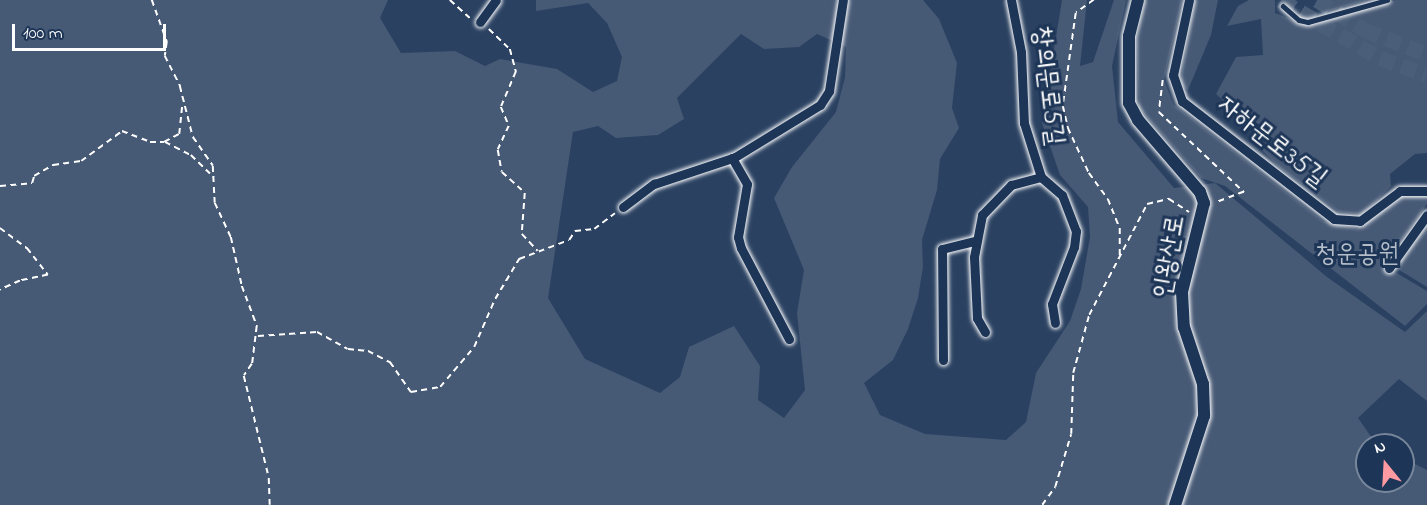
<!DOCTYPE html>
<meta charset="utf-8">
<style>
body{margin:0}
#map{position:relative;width:1427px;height:505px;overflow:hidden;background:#2a4161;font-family:"Indie Flower","Poor Story",sans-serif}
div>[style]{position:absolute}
.green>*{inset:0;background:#465975}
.primary-tunnel>*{height:15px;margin-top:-7.5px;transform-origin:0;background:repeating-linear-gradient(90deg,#4a5e79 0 15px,transparent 0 23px)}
.path>*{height:1.5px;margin-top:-0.75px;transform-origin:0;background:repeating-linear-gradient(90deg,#fff 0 6px,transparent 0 10.5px)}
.roads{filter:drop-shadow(0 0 2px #fff) drop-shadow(0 0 2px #fff)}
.service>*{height:4.5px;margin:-2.25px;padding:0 2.25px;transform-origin:2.25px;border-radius:2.25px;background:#1d3557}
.minor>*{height:9px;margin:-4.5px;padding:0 4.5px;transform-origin:4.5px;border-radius:4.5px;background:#1d3557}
.tertiary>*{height:12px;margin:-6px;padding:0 6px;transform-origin:6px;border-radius:6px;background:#1d3557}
span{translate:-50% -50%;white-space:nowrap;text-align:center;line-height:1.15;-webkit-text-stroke:6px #1d3557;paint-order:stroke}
.street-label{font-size:26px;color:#fff}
.park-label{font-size:26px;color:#b5bdc8}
.north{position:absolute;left:1355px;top:433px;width:60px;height:60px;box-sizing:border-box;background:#1d3557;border:2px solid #77869a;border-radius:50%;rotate:342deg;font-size:16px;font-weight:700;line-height:24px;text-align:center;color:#fff}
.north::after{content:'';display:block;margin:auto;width:21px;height:27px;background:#ff9aa2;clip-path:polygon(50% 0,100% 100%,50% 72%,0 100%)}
.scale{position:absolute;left:12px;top:24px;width:154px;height:27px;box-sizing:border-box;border:3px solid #fff;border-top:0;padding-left:8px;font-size:18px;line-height:21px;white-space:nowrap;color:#fff;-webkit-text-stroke:4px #1d3557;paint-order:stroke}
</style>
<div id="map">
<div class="green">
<i style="clip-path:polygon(evenodd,0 0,388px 0,380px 18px,401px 53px,455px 51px,485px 66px,500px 59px,557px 69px,593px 92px,617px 81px,622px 57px,607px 23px,588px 3px,536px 11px,536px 0,923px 0,939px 19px,957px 63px,952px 108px,959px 128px,940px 159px,937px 190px,922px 240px,923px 267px,918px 298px,908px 329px,893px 360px,864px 383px,880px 415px,925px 434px,1006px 440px,1026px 422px,1036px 373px,1070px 321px,1081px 289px,1090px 237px,1088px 207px,1060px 175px,1042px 123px,1062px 0,1087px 0,1080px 66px,1093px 62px,1114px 0,1126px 0,1112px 66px,1118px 122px,1174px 188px,1215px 183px,1327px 277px,1405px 332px,1427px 311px,1427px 401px,1399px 379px,1358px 418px,1377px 445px,1367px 445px,1367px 481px,1403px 481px,1403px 458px,1427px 470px,1427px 505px,0 505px,0 0,741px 34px,764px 49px,799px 47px,817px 34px,846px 47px,845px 77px,836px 112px,792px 167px,774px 198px,804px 270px,797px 313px,805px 390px,784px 418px,758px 400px,760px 366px,734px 326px,689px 347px,680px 377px,660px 393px,585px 359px,548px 298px,573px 132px,598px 126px,616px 138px,658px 135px,684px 119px,677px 98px,741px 34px)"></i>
<i style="clip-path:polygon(1145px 0,1182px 0,1164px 80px,1173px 104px,1323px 221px,1357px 229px,1402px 194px,1427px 196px,1427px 204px,1383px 265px,1427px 291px,1427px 304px,1405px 326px,1225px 186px,1201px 178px,1139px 108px,1137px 37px)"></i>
<i style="clip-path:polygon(1195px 0,1218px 0,1211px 35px,1188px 90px,1180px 84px)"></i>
<i style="clip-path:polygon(1249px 0,1275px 0,1275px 13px,1306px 25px,1396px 0,1427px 0,1427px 153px,1415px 154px,1390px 174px,1391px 186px,1363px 214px,1339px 212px,1279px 167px,1261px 149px,1273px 131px,1262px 122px,1253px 128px,1216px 94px,1236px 57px,1263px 55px,1261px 19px,1227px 26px,1238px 6px)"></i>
<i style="clip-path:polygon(1331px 0,1367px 0,1321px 13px)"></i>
<i style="clip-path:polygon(1427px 225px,1427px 287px,1396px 268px)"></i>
</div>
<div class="primary-tunnel">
<i style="left:1281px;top:0;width:115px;rotate:30.4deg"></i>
<i style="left:1380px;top:58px;width:50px;rotate:19.9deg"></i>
<i style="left:1317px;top:0;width:57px;rotate:32deg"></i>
<i style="left:1365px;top:30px;width:66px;rotate:21.2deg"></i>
</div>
<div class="path">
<i style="left:152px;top:0;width:45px;rotate:70.3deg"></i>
<i style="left:167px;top:42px;width:14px;rotate:98deg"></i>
<i style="left:165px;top:56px;width:34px;rotate:63deg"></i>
<i style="left:180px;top:86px;width:53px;rotate:75.7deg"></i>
<i style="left:193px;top:137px;width:35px;rotate:55deg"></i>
<i style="left:213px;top:166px;width:37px;rotate:87deg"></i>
<i style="left:215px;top:203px;width:38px;rotate:65deg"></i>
<i style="left:231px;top:237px;width:50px;rotate:77.3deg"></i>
<i style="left:242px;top:286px;width:43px;rotate:69.4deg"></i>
<i style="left:257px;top:326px;width:38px;rotate:97deg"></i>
<i style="left:252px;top:364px;width:14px;rotate:124deg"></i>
<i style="left:244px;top:376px;width:105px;rotate:76.2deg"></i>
<i style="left:269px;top:478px;width:27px;rotate:88deg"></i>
<i style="left:450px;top:0;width:28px;rotate:42deg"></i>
<i style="left:1094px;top:0;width:22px;rotate:144deg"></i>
<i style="left:1076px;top:13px;width:94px;rotate:98deg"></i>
<i style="left:1063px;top:106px;width:23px;rotate:77deg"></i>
<i style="left:1068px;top:128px;width:50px;rotate:65deg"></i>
<i style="left:1089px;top:173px;width:32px;rotate:54deg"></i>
<i style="left:1108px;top:199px;width:31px;rotate:68deg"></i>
<i style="left:1120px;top:228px;width:31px;rotate:90deg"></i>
<i style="left:489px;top:29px;width:29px;rotate:44deg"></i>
<i style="left:510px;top:49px;width:24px;rotate:75deg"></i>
<i style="left:516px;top:72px;width:38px;rotate:113deg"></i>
<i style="left:501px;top:107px;width:21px;rotate:67deg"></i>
<i style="left:509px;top:126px;width:26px;rotate:115deg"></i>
<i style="left:498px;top:150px;width:22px;rotate:80deg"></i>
<i style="left:502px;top:172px;width:31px;rotate:42deg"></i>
<i style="left:525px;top:193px;width:41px;rotate:94.2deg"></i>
<i style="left:522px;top:234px;width:23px;rotate:47deg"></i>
<i style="left:1163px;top:80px;width:32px;rotate:97deg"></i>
<i style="left:1159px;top:112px;width:117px;rotate:43.3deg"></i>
<i style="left:1244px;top:192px;width:30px;rotate:159deg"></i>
<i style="left:165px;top:142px;width:29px;rotate:27deg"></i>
<i style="left:191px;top:155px;width:32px;rotate:44deg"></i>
<i style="left:0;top:186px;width:32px;rotate:-5deg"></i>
<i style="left:32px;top:183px;width:7px;rotate:-74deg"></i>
<i style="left:34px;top:176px;width:22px;rotate:-30deg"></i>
<i style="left:53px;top:165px;width:28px;rotate:-8deg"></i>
<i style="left:81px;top:161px;width:51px;rotate:-36.2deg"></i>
<i style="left:122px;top:131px;width:30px;rotate:21deg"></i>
<i style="left:150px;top:142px;width:14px"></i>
<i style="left:164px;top:142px;width:17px;rotate:-28deg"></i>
<i style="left:179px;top:134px;width:28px;rotate:-84deg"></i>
<i style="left:0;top:228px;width:34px;rotate:37deg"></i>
<i style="left:27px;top:248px;width:34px;rotate:52deg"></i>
<i style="left:48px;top:275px;width:29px;rotate:168deg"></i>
<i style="left:20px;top:281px;width:22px;rotate:156deg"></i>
<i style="left:258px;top:336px;width:59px;rotate:-3.9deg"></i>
<i style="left:317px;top:332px;width:35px;rotate:29deg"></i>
<i style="left:348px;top:349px;width:20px;rotate:6deg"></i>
<i style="left:368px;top:351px;width:25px;rotate:27deg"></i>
<i style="left:390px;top:362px;width:37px;rotate:55deg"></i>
<i style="left:411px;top:392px;width:29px;rotate:-10deg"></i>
<i style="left:440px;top:387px;width:52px;rotate:-49.6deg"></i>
<i style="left:474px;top:347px;width:52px;rotate:-66.4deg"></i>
<i style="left:495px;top:299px;width:47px;rotate:-59deg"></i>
<i style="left:519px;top:259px;width:53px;rotate:-20.8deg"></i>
<i style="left:569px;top:240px;width:11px;rotate:-56deg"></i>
<i style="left:575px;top:231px;width:19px;rotate:-6deg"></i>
<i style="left:594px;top:229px;width:26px;rotate:-37deg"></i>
<i style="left:1042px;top:505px;width:22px;rotate:-54deg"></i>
<i style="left:1055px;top:487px;width:55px;rotate:-73.2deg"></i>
<i style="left:1071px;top:434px;width:61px;rotate:-88.1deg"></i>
<i style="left:1073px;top:373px;width:60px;rotate:-74.6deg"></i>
<i style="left:1089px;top:315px;width:125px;rotate:-62.4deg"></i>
<i style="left:1147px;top:204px;width:23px;rotate:-13deg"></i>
<i style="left:1169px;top:199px;width:24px;rotate:33deg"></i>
</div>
<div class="roads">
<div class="service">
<i style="left:1283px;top:6px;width:21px;rotate:41deg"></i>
<i style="left:1299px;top:20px;width:9px;rotate:13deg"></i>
<i style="left:1308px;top:22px;width:82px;rotate:-15.6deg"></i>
</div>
<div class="minor">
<i style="left:1011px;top:0;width:53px;rotate:79.1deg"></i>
<i style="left:1021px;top:52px;width:71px;rotate:87.6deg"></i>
<i style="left:1024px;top:123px;width:57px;rotate:72.5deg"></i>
<i style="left:1189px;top:0;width:77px;rotate:102deg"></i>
<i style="left:1173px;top:75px;width:28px;rotate:71deg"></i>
<i style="left:1182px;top:101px;width:192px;rotate:37.8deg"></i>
<i style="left:1334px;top:219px;width:26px;rotate:4deg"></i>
<i style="left:1360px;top:221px;width:50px;rotate:-36.9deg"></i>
<i style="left:1400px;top:191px;width:27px"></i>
<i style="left:480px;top:22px;width:27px;rotate:-54deg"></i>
<i style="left:732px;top:158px;width:30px;rotate:60deg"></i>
<i style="left:747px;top:184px;width:54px;rotate:99.6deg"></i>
<i style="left:738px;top:237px;width:11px;rotate:75deg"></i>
<i style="left:741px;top:248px;width:103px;rotate:62.2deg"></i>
<i style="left:623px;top:207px;width:39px;rotate:-37deg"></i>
<i style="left:654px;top:184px;width:85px;rotate:-18.4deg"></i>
<i style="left:735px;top:157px;width:100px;rotate:-31.5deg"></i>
<i style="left:820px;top:105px;width:17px;rotate:-57deg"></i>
<i style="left:829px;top:91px;width:92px;rotate:-81.3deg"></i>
<i style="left:1389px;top:268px;width:65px;rotate:-54.4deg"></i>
<i style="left:985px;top:332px;width:16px;rotate:-120deg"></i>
<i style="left:977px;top:318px;width:61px;rotate:-92.8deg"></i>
<i style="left:974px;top:257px;width:43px;rotate:-79.2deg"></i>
<i style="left:982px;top:215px;width:42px;rotate:-46deg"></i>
<i style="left:1011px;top:185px;width:31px;rotate:-15deg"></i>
<i style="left:1041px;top:177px;width:28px;rotate:41deg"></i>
<i style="left:1062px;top:195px;width:39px;rotate:69deg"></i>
<i style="left:1076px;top:231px;width:16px;rotate:97deg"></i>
<i style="left:1074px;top:247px;width:61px;rotate:111.1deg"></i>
<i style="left:1052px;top:304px;width:19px;rotate:81deg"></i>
<i style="left:943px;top:360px;width:111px;rotate:-90.5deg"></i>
<i style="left:942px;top:249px;width:36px;rotate:-14deg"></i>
</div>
<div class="tertiary">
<i style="left:1138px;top:0;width:37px;rotate:104deg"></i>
<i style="left:1129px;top:36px;width:67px;rotate:90deg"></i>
<i style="left:1129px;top:103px;width:19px;rotate:62deg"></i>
<i style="left:1138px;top:120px;width:95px;rotate:49.3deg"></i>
<i style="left:1200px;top:192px;width:12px;rotate:70deg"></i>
<i style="left:1204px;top:203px;width:92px;rotate:103.9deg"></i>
<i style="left:1182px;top:292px;width:35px;rotate:87deg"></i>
<i style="left:1184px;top:327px;width:60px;rotate:71.6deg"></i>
<i style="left:1203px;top:384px;width:32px;rotate:88deg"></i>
<i style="left:1204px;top:416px;width:94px;rotate:108deg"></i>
</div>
</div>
<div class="street-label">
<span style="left:1046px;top:86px;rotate:83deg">창의문로5길</span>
<span style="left:1271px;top:143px;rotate:38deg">자하문로35길</span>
<span style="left:1171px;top:257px;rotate:-80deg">인왕산로</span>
</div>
<div class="park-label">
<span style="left:1357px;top:256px">청운공원</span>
</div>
<div class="north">N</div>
<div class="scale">100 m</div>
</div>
